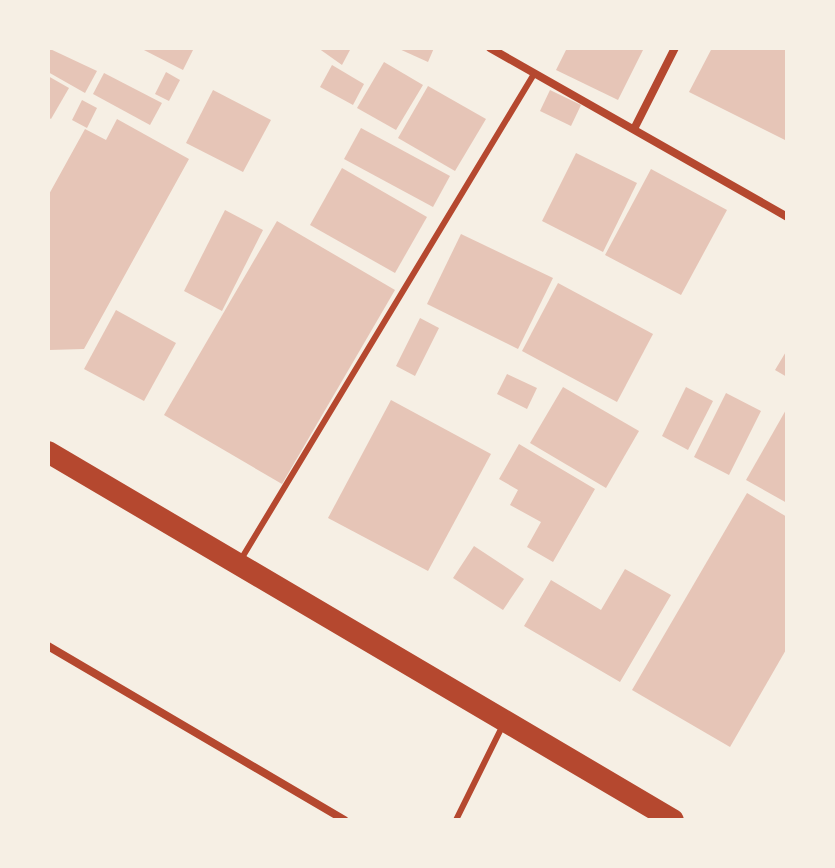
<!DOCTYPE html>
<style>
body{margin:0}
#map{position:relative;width:835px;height:868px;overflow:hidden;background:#f6efe4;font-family:"Public Sans",sans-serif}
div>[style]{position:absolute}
.building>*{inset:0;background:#e6c5b7}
.service>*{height:6px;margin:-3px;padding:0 3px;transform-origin:3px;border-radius:3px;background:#b5482f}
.minor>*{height:8px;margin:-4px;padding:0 4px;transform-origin:4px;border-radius:4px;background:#b5482f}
.trunk>*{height:22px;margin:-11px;padding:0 11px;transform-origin:11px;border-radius:11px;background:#b5482f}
span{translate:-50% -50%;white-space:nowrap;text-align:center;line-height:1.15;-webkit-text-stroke:6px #f6efe4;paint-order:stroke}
.frame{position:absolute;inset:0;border:50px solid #f6efe4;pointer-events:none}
</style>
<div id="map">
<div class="building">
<i style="clip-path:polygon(48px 48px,97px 71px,85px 93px,48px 72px)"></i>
<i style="clip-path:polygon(140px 48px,194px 48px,183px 70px)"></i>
<i style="clip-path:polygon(318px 48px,351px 48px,342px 65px)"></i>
<i style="clip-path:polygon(397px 48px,434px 48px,428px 62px)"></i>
<i style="clip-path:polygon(567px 48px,644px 48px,618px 100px,556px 70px)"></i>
<i style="clip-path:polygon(712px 48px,787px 48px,787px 141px,689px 92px)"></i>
<i style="clip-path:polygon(384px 62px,423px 85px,396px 130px,357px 108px)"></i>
<i style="clip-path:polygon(332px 65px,364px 84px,353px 105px,320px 87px)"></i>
<i style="clip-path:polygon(166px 72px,180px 80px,169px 101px,155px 94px)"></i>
<i style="clip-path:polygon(104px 73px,162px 103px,150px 125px,93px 94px)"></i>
<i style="clip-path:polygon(48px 76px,69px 88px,51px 119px,48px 117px)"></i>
<i style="clip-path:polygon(428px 86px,486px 119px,455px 171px,398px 138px)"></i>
<i style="clip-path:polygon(213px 90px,271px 120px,243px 172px,186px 143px)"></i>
<i style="clip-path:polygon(550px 90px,581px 105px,571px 126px,540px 111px)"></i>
<i style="clip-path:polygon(82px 100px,97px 108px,87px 128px,72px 120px)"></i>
<i style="clip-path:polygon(117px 119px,189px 159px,84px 349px,49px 350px,48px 196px,85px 129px,106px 140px)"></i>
<i style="clip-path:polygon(361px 128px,450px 176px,433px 207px,344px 159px)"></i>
<i style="clip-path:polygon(576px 153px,637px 183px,603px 252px,542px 221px)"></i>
<i style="clip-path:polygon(342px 168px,427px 217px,395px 273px,310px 225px)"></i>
<i style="clip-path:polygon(651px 169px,727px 210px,681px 295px,605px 255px)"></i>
<i style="clip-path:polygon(225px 210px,263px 230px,222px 311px,184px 291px)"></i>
<i style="clip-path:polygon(277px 221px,395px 290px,282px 484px,164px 415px)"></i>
<i style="clip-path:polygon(461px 234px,553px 278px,518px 349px,427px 304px)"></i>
<i style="clip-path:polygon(558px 283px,653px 334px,617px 402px,522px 351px)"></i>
<i style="clip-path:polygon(116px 310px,176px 343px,144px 401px,84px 369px)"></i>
<i style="clip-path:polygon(420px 318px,439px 328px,415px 376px,396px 366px)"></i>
<i style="clip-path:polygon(787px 350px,787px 377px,775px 370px)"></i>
<i style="clip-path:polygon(507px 374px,537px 388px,527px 409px,497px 394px)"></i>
<i style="clip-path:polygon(563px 387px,639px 431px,606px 488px,530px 443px)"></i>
<i style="clip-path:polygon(686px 387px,713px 401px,688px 450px,662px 436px)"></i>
<i style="clip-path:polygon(726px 393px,761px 411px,729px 475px,694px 457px)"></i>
<i style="clip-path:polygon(391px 400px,491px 454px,428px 571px,328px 518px)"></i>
<i style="clip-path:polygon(787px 408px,787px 503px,746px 480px)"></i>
<i style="clip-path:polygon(519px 444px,595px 489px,553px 562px,527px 547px,541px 522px,510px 505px,518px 490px,499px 479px)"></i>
<i style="clip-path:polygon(747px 493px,787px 517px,787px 648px,730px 747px,632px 690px)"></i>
<i style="clip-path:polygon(474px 546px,524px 579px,503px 610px,453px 578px)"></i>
<i style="clip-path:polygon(625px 569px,671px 595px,620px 682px,524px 626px,551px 580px,601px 610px)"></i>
</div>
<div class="service">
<i style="left:240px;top:561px;width:569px;rotate:-58.88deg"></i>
<i style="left:456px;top:820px;width:106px;rotate:-63.7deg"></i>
</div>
<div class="minor">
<i style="left:490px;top:48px;width:342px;rotate:29.6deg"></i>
<i style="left:634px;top:129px;width:91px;rotate:-63.2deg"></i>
<i style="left:48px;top:646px;width:344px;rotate:30.4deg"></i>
</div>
<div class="trunk">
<i style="left:48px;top:452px;width:725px;rotate:30.49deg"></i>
</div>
<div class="frame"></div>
</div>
